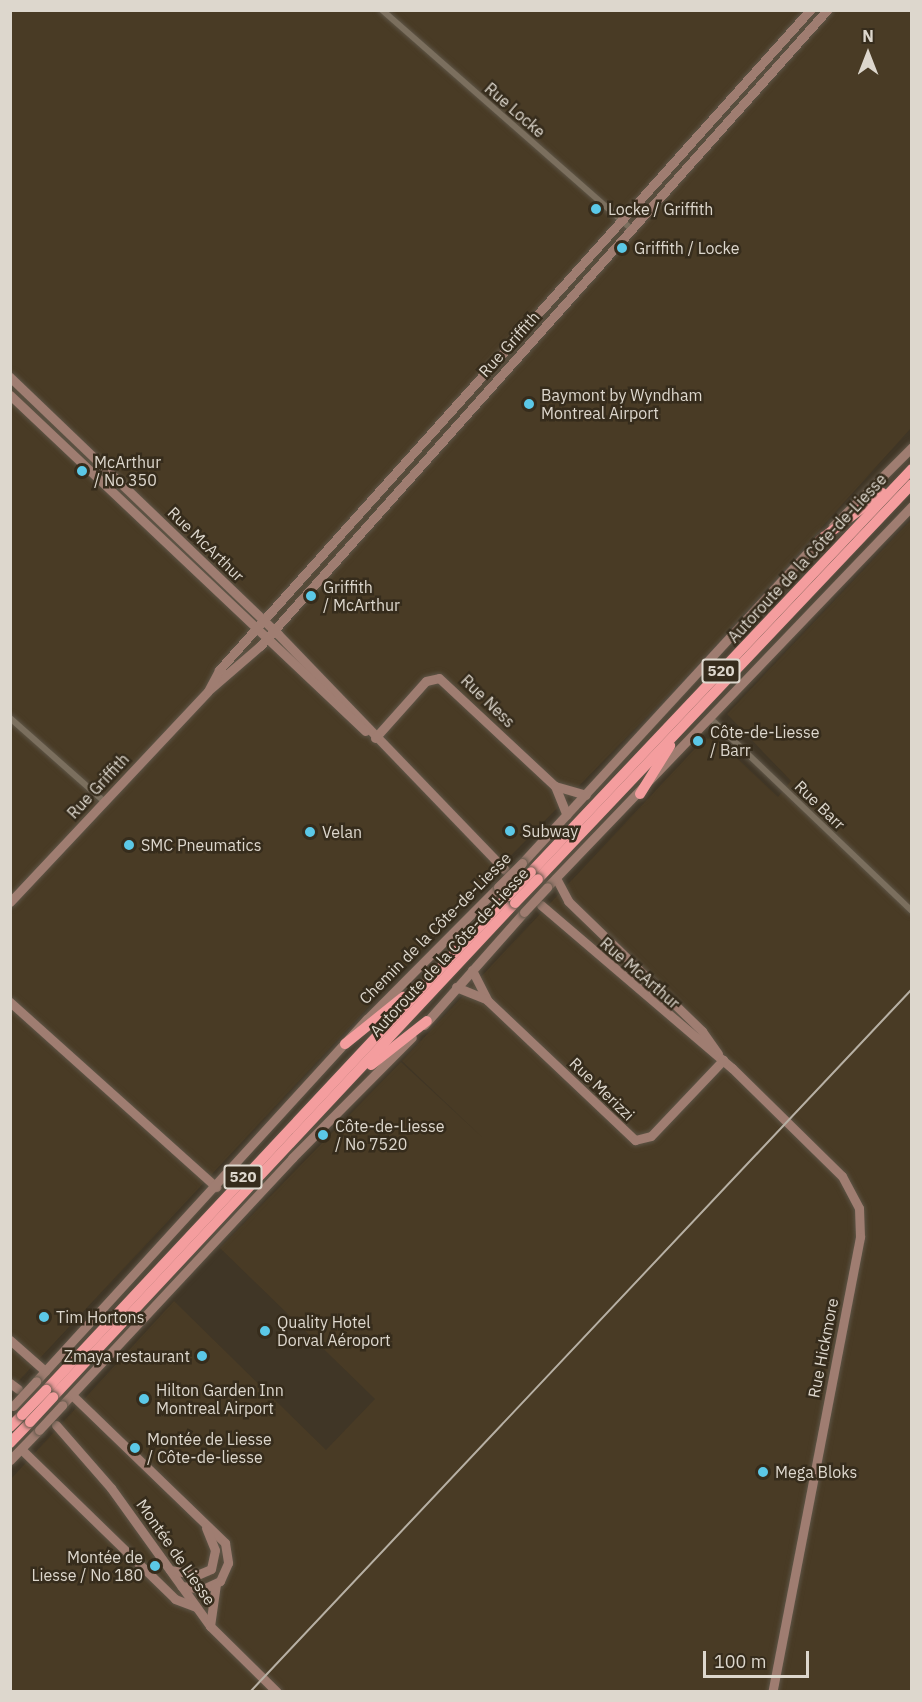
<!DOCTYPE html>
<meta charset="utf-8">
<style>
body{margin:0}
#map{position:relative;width:922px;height:1702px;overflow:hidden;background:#403626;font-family:"IBM Plex Sans",sans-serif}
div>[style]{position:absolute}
.built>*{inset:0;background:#493b25}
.roads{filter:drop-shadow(0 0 2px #5e5547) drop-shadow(0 0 2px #5e5547)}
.street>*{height:6px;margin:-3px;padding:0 3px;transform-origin:3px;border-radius:3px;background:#7b6f5e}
.secondary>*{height:9px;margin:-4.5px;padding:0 4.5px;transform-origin:4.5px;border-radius:4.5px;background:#9f7d71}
.highway>*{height:10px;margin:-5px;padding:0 5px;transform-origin:5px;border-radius:5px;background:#f49d9e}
.rail>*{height:2px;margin:-1px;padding:0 1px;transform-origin:1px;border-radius:1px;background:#b7b0a4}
.bridges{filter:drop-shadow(0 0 2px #5e5547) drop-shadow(0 0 2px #5e5547)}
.secondary-bridge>*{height:9px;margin:-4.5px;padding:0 4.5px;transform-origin:4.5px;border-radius:4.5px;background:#9f7d71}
.highway-bridge>*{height:10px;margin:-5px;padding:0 5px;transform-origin:5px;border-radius:5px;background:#f49d9e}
.dots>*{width:16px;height:16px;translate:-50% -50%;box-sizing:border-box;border:3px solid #362c1c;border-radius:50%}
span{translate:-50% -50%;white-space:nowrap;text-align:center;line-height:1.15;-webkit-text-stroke:5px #362c1c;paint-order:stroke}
.shield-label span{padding:2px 4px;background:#362c1c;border:2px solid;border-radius:4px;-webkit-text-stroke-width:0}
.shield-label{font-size:15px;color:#ddd7cd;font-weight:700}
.street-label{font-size:16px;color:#ddd7cd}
.poi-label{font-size:16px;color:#ddd7cd}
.left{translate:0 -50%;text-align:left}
.right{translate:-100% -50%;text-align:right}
.frame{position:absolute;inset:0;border:12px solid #ddd7cd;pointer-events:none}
.north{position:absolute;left:838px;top:24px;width:60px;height:60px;-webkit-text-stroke:4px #362c1c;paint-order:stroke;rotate:0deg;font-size:16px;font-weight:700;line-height:24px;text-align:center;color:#ddd7cd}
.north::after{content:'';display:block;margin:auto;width:21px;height:27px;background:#ddd7cd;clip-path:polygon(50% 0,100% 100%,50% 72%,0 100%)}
.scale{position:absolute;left:703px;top:1651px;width:106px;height:27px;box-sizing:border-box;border:3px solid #ddd7cd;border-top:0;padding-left:8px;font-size:18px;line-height:21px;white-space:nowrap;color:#ddd7cd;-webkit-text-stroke:4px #362c1c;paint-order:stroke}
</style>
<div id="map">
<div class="built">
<i style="clip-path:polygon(11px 11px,911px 11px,911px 428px,704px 658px,485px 882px,11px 1389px)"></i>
<i style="clip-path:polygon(911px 520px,911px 1691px,11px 1691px,10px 1480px,174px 1301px,326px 1450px,375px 1399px,220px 1248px,401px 1062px,483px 1138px,402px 1061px,705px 738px,718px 740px,778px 797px,791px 781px,727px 714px)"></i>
</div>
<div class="roads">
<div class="street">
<i style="left:382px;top:10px;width:332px;rotate:41.3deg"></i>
<i style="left:10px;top:718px;width:127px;rotate:41.5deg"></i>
<i style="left:710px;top:718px;width:279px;rotate:43.7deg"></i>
</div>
<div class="secondary">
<i style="left:10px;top:377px;width:371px;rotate:43.8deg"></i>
<i style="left:278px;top:634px;width:327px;rotate:46.1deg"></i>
<i style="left:10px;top:395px;width:489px;rotate:43.4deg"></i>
<i style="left:833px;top:526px;width:112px;rotate:-45deg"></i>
<i style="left:210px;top:689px;width:66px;rotate:-40.7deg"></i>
<i style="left:260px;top:646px;width:852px;rotate:-48.28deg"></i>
<i style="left:375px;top:738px;width:76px;rotate:-48.2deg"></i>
<i style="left:426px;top:681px;width:13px;rotate:-13deg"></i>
<i style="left:439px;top:678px;width:158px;rotate:43deg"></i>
<i style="left:555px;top:786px;width:31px;rotate:68deg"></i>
<i style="left:555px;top:786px;width:32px;rotate:16deg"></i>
<i style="left:522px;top:863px;width:444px;rotate:-47.4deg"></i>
<i style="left:556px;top:878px;width:26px;rotate:62deg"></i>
<i style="left:568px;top:901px;width:187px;rotate:44.1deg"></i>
<i style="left:702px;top:1031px;width:28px;rotate:55deg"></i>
<i style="left:547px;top:887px;width:528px;rotate:-46.23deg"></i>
<i style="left:10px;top:902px;width:289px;rotate:-46.8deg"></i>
<i style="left:208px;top:691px;width:24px;rotate:-62deg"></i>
<i style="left:219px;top:670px;width:886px;rotate:-48.16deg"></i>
<i style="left:541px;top:905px;width:251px;rotate:40.5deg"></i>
<i style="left:732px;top:1068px;width:154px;rotate:44.5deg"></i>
<i style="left:842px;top:1176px;width:36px;rotate:62deg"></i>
<i style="left:859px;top:1208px;width:29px;rotate:88deg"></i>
<i style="left:860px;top:1237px;width:463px;rotate:100.9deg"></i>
<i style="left:472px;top:970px;width:34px;rotate:63deg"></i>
<i style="left:487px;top:1000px;width:204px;rotate:43.4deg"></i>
<i style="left:635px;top:1140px;width:16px;rotate:-14deg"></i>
<i style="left:651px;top:1136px;width:105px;rotate:-46.5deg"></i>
<i style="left:456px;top:987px;width:31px;rotate:22deg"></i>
<i style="left:10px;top:1002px;width:277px;rotate:41.9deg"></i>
<i style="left:424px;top:1025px;width:151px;rotate:-48.5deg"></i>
<i style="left:10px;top:1340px;width:47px;rotate:41.5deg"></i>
<i style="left:36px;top:1381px;width:491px;rotate:-47.6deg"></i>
<i style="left:367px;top:1019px;width:186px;rotate:-45.2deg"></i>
<i style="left:10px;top:1383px;width:10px;rotate:37deg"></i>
<i style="left:72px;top:1395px;width:213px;rotate:44deg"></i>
<i style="left:225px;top:1543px;width:20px;rotate:81deg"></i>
<i style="left:228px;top:1563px;width:20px;rotate:114deg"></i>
<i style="left:220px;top:1581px;width:19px;rotate:155deg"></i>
<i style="left:203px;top:1589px;width:22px;rotate:-172deg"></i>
<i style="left:62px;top:1405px;width:338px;rotate:-47deg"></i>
<i style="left:292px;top:1158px;width:170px;rotate:-45.2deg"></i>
<i style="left:56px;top:1425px;width:84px;rotate:48.9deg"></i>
<i style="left:111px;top:1488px;width:170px;rotate:54.3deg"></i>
<i style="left:210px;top:1626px;width:94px;rotate:44.6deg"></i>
<i style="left:21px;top:1449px;width:215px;rotate:44.2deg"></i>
<i style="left:175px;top:1599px;width:22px;rotate:21deg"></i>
<i style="left:10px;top:1460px;width:42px;rotate:-46deg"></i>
<i style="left:170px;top:1570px;width:27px;rotate:10deg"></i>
<i style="left:197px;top:1575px;width:15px;rotate:-23deg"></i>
<i style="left:211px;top:1569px;width:19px;rotate:-78deg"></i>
<i style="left:215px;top:1550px;width:24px;rotate:-112deg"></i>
<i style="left:210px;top:1626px;width:42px;rotate:-81.9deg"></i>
</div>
<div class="highway">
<i style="left:820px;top:540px;width:78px;rotate:-37.2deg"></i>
<i style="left:640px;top:794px;width:57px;rotate:-58deg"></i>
<i style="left:531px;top:872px;width:555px;rotate:-46.61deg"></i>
<i style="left:538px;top:879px;width:544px;rotate:-46.56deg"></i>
<i style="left:345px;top:1044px;width:75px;rotate:-39deg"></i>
<i style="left:371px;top:1065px;width:71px;rotate:-38.2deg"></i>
<i style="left:46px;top:1390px;width:676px;rotate:-46.92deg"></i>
<i style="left:53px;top:1397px;width:676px;rotate:-46.92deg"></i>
<i style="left:10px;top:1427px;width:17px;rotate:-45deg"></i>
<i style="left:10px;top:1443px;width:29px;rotate:-46deg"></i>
</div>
</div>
<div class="rail">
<i style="left:250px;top:1692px;width:966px;rotate:-46.72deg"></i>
</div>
<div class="bridges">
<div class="secondary-bridge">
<i style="left:498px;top:887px;width:34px;rotate:-45deg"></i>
<i style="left:524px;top:912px;width:34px;rotate:-47deg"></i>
<i style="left:13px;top:1406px;width:34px;rotate:-47deg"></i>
<i style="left:39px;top:1430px;width:34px;rotate:-47deg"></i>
</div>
<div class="highway-bridge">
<i style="left:508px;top:896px;width:33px;rotate:-46deg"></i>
<i style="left:515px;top:903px;width:33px;rotate:-46deg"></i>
<i style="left:22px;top:1415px;width:35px;rotate:-46deg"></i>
<i style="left:30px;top:1422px;width:34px;rotate:-47deg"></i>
</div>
</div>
<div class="dots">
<i style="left:596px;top:209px;background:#5bc8e7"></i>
<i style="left:622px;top:248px;background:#5bc8e7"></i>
<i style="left:529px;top:404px;background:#5bc8e7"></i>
<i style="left:82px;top:471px;background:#5bc8e7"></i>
<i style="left:311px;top:596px;background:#5bc8e7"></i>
<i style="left:698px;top:741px;background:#5bc8e7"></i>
<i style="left:510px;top:831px;background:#5bc8e7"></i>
<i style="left:310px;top:832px;background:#5bc8e7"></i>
<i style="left:129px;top:845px;background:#5bc8e7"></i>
<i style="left:323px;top:1135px;background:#5bc8e7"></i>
<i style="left:44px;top:1317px;background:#5bc8e7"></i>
<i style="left:265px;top:1331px;background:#5bc8e7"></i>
<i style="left:202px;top:1356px;background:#5bc8e7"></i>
<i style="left:144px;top:1399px;background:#5bc8e7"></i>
<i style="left:135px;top:1448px;background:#5bc8e7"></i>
<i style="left:763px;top:1472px;background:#5bc8e7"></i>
<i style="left:155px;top:1566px;background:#5bc8e7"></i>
</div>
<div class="shield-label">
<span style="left:721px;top:671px">520</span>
<span style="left:243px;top:1177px">520</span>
</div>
<div class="street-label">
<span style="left:515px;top:110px;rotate:41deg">Rue Locke</span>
<span style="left:509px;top:344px;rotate:-48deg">Rue Griffith</span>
<span style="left:206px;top:544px;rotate:44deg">Rue McArthur</span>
<span style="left:807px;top:558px;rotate:-47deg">Autoroute de la Côte-de-Liesse</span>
<span style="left:488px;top:701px;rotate:44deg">Rue Ness</span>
<span style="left:98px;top:786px;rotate:-47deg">Rue Griffith</span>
<span style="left:820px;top:805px;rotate:44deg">Rue Barr</span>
<span style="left:435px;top:928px;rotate:-45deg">Chemin de la Côte-de-Liesse</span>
<span style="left:449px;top:952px;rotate:-47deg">Autoroute de la Côte-de-Liesse</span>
<span style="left:640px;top:973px;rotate:41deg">Rue McArthur</span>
<span style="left:602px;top:1089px;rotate:44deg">Rue Merizzi</span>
<span style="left:823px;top:1348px;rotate:-79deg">Rue Hickmore</span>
<span style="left:176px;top:1552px;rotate:55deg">Montée de Liesse</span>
</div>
<div class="poi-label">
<span class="left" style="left:608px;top:209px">Locke / Griffith</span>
<span class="left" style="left:634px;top:248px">Griffith / Locke</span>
<span class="left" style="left:541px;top:404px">Baymont by Wyndham<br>Montreal Airport</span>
<span class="left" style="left:94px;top:471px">McArthur<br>/ No 350</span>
<span class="left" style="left:323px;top:596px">Griffith<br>/ McArthur</span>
<span class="left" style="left:710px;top:741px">Côte-de-Liesse<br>/ Barr</span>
<span class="left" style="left:522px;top:831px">Subway</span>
<span class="left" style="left:322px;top:832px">Velan</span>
<span class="left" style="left:141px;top:845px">SMC Pneumatics</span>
<span class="left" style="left:335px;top:1135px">Côte-de-Liesse<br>/ No 7520</span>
<span class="left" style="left:56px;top:1317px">Tim Hortons</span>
<span class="left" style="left:277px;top:1331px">Quality Hotel<br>Dorval Aéroport</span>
<span class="right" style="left:190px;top:1356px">Zmaya restaurant</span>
<span class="left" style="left:156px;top:1399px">Hilton Garden Inn<br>Montreal Airport</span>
<span class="left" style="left:147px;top:1448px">Montée de Liesse<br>/ Côte-de-liesse</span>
<span class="left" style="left:775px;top:1472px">Mega Bloks</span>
<span class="right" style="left:143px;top:1566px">Montée de<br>Liesse / No 180</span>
</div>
<div class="frame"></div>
<div class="north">N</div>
<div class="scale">100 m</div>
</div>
